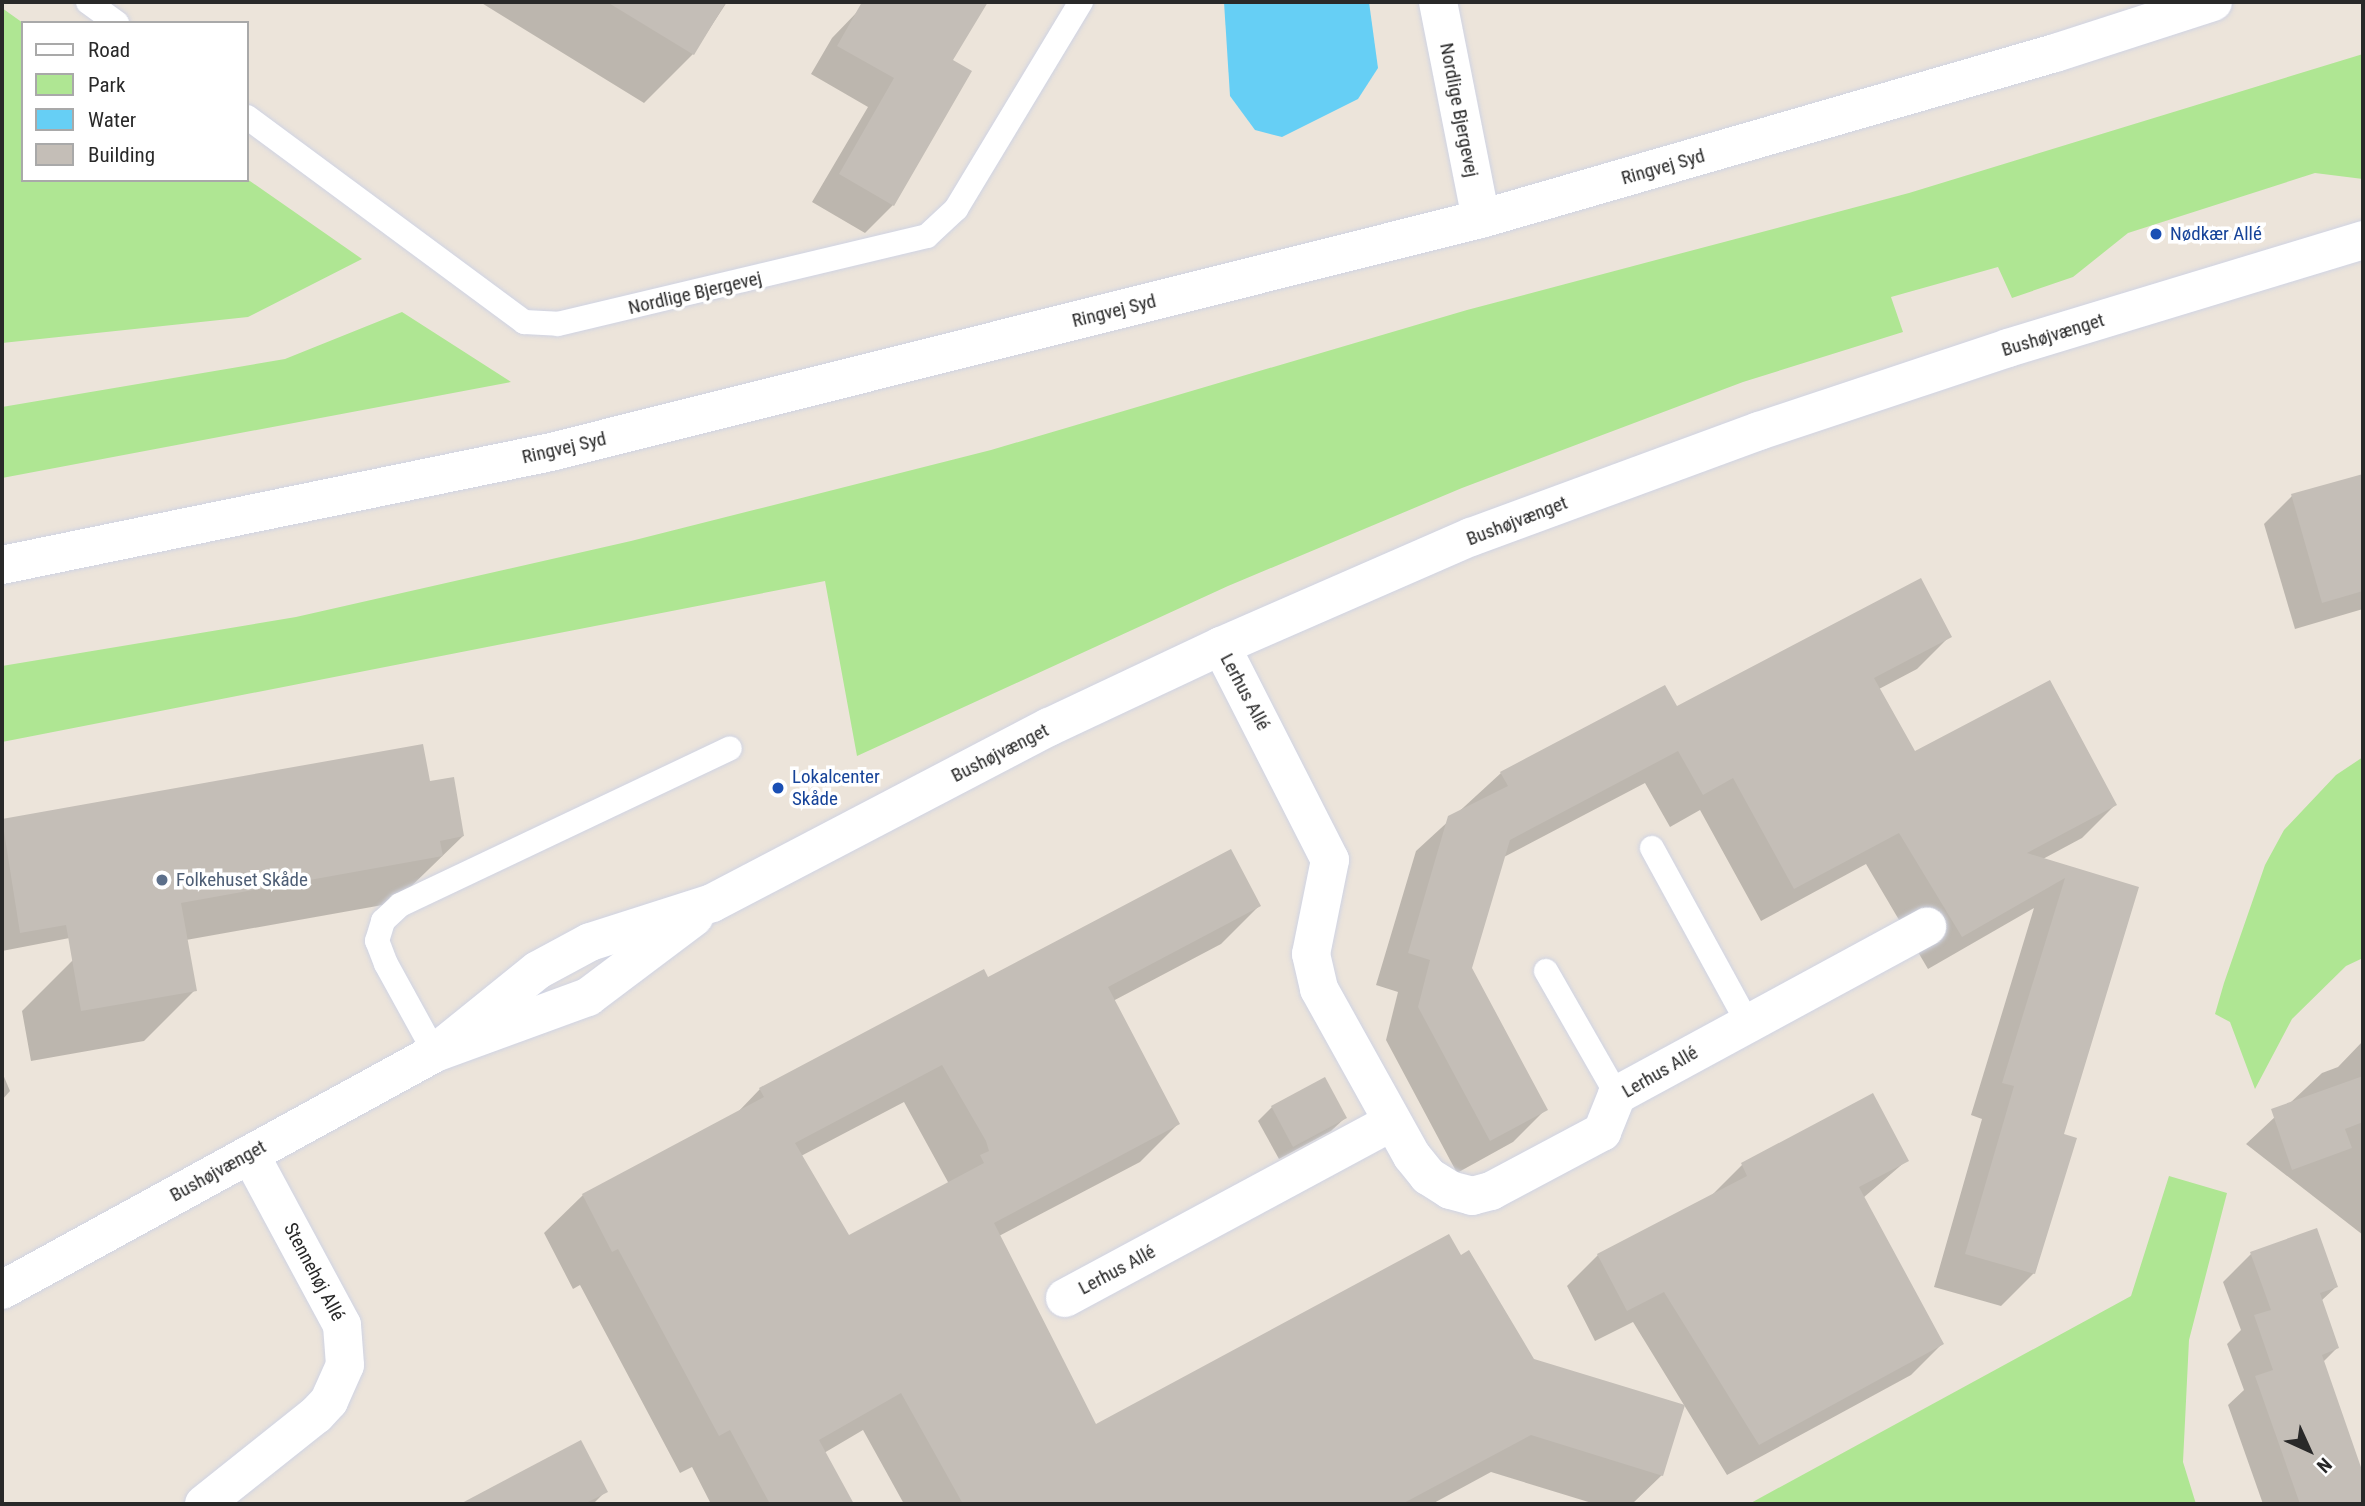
<!DOCTYPE html>
<meta charset="utf-8">
<style>
body{margin:0}
#map{position:relative;width:2365px;height:1506px;overflow:hidden;background:#ece4da;font-family:"Roboto Condensed",sans-serif}
div>[style]{position:absolute}
.green>*{inset:0;background:#afe693}
.water>*{inset:0;background:#66cff5}
.shadow>*{inset:0;background:#0003}
.building>*{inset:0;background:#c4beb7}
.roads{filter:drop-shadow(0 0 2px #cfd3e3) drop-shadow(0 0 2px #cfd3e3)}
.service>*{height:24px;margin:-12px;padding:0 12px;transform-origin:12px;border-radius:12px;background:#fff}
.minor>*{height:38px;margin:-19px;padding:0 19px;transform-origin:19px;border-radius:19px;background:#fff}
.tertiary>*{height:38px;margin:-19px;padding:0 19px;transform-origin:19px;border-radius:19px;background:#fff}
.secondary>*{height:38px;margin:-19px;padding:0 19px;transform-origin:19px;border-radius:19px;background:#fff}
.dots>*{width:19px;height:19px;translate:-50% -50%;box-sizing:border-box;border:4px solid #fff;border-radius:50%}
span{translate:-50% -50%;white-space:nowrap;text-align:center;line-height:1.15;-webkit-text-stroke:7px #fff;paint-order:stroke}
.street-label{font-size:19px;color:#292929}
.transit-label{font-size:19px;color:#164399}
.left{translate:0 -50%;text-align:left}
.service-label{font-size:19px;color:#4e5e75}
.frame{position:absolute;inset:0;border:4px solid #292929;pointer-events:none}
.legend{position:absolute;left:21px;top:21px;width:228px;height:161px;box-sizing:border-box;background:#fff;border:2px solid #a9a9a9;margin:0;padding:9px 12px;list-style:none;font-size:21px;color:#292929}
.legend li{display:flex;align-items:center;gap:14px;height:35px}
.legend b{width:35px;border:2px solid #a9a9a9}
.north{position:absolute;left:2274px;top:1415px;width:70px;height:70px;-webkit-text-stroke:5px #fff;paint-order:stroke;rotate:135deg;font-size:19px;font-weight:700;line-height:28px;text-align:center;color:#292929}
.north::after{content:'';display:block;margin:auto;width:24px;height:32px;background:#292929;clip-path:polygon(50% 0,100% 100%,50% 72%,0 100%)}
</style>
<div id="map">
<div class="green">
<i style="clip-path:polygon(2px 8px,23px 23px,23px 180px,247px 179px,362px 259px,248px 317px,2px 343px)"></i>
<i style="clip-path:polygon(2363px 54px,2363px 179px,2315px 173px,2128px 233px,2073px 277px,2012px 298px,1998px 267px,1891px 297px,1903px 332px,1743px 382px,1462px 488px,1228px 586px,857px 756px,825px 581px,2px 742px,2px 666px,296px 617px,631px 541px,991px 450px,1467px 310px,1909px 193px)"></i>
<i style="clip-path:polygon(402px 312px,511px 382px,2px 478px,2px 407px,285px 359px)"></i>
<i style="clip-path:polygon(2363px 757px,2363px 958px,2346px 966px,2292px 1019px,2255px 1089px,2230px 1022px,2215px 1014px,2224px 983px,2265px 865px,2284px 830px,2336px 775px)"></i>
<i style="clip-path:polygon(2169px 1176px,2227px 1193px,2189px 1340px,2183px 1462px,2196px 1504px,1749px 1504px,2131px 1296px)"></i>
</div>
<div class="water">
<i style="clip-path:polygon(1224px 2px,1369px 2px,1378px 68px,1358px 99px,1282px 137px,1255px 130px,1230px 96px)"></i>
</div>
<div class="shadow">
<i style="clip-path:polygon(480px 2px,727px 2px,693px 54px,644px 103px)"></i>
<i style="clip-path:polygon(881px 2px,986px 2px,951px 61px,893px 205px,865px 233px,812px 202px,868px 107px,811px 74px,832px 38px,859px 10px,872px 17px)"></i>
<i style="clip-path:polygon(2363px 475px,2363px 609px,2295px 629px,2264px 524px,2292px 496px)"></i>
<i style="clip-path:polygon(1950px 636px,1917px 669px,1879px 689px,1914px 754px,2115px 805px,2082px 838px,2041px 860px,2137px 889px,2062px 1135px,2034px 1273px,2001px 1306px,1934px 1287px,1982px 1119px,1971px 1115px,2034px 908px,1928px 969px,1866px 864px,1761px 921px,1700px 810px,1670px 827px,1645px 783px,1504px 857px,1470px 968px,1546px 1109px,1513px 1142px,1457px 1173px,1386px 1040px,1398px 992px,1376px 985px,1416px 851px,1501px 773px,1676px 708px)"></i>
<i style="clip-path:polygon(421px 746px,428px 783px,463px 836px,394px 903px,186px 940px,195px 990px,144px 1041px,31px 1061px,22px 1011px,73px 960px,158px 921px,2px 951px,2px 821px)"></i>
<i style="clip-path:polygon(evenodd,1259px 906px,1221px 944px,1113px 1001px,1178px 1124px,1140px 1162px,999px 1236px,1095px 1427px,1460px 1257px,1533px 1360px,1662px 1475px,1632px 1504px,1595px 1504px,1491px 1472px,1432px 1504px,904px 1504px,863px 1430px,824px 1453px,852px 1504px,711px 1504px,692px 1467px,680px 1473px,580px 1285px,573px 1289px,544px 1233px,583px 1195px,736px 1114px,760px 1089px,988px 979px,1259px 906px,904px 1102px,949px 1184px,848px 1237px,801px 1156px,904px 1102px)"></i>
<i style="clip-path:polygon(2363px 1041px,2363px 1235px,2246px 1144px,2322px 1073px,2338px 1067px)"></i>
<i style="clip-path:polygon(2px 1072px,10px 1091px,2px 1100px)"></i>
<i style="clip-path:polygon(1872px 1096px,1906px 1161px,1863px 1198px,1942px 1344px,1911px 1375px,1727px 1475px,1633px 1322px,1595px 1341px,1567px 1286px,1598px 1255px,1711px 1196px,1742px 1165px)"></i>
<i style="clip-path:polygon(1272px 1107px,1345px 1118px,1331px 1131px,1279px 1159px,1258px 1121px)"></i>
<i style="clip-path:polygon(2251px 1254px,2336px 1287px,2321px 1301px,2337px 1348px,2322px 1363px,2363px 1477px,2363px 1504px,2263px 1504px,2228px 1405px,2244px 1390px,2227px 1344px,2241px 1330px,2223px 1282px)"></i>
<i style="clip-path:polygon(580px 1442px,606px 1491px,593px 1504px,463px 1504px)"></i>
</div>
<div class="building">
<i style="clip-path:polygon(607px 2px,726px 2px,694px 55px)"></i>
<i style="clip-path:polygon(862px 2px,988px 2px,953px 60px,972px 71px,894px 206px,839px 174px,894px 78px,837px 46px)"></i>
<i style="clip-path:polygon(2363px 474px,2363px 591px,2322px 603px,2291px 494px)"></i>
<i style="clip-path:polygon(1921px 578px,1952px 637px,1874px 678px,1915px 751px,2050px 680px,2117px 805px,2027px 853px,2139px 887px,2064px 1134px,2077px 1138px,2035px 1274px,1965px 1254px,2014px 1086px,2002px 1083px,2065px 878px,1962px 937px,1899px 833px,1794px 889px,1733px 778px,1703px 795px,1678px 751px,1510px 840px,1472px 968px,1548px 1110px,1490px 1141px,1418px 1007px,1430px 960px,1408px 953px,1448px 816px,1508px 786px,1500px 772px,1665px 685px,1677px 706px)"></i>
<i style="clip-path:polygon(423px 744px,430px 781px,454px 777px,464px 836px,440px 841px,443px 856px,181px 903px,197px 991px,81px 1011px,66px 925px,20px 933px,2px 819px)"></i>
<i style="clip-path:polygon(evenodd,1231px 849px,1261px 906px,1108px 987px,1180px 1124px,994px 1223px,1096px 1424px,1449px 1234px,1461px 1255px,1469px 1250px,1534px 1359px,1685px 1405px,1663px 1476px,1531px 1435px,1402px 1504px,963px 1504px,901px 1393px,819px 1440px,854px 1504px,770px 1504px,730px 1430px,719px 1436px,618px 1249px,612px 1252px,582px 1194px,764px 1097px,759px 1088px,984px 969px,988px 977px,1231px 849px,942px 1065px,986px 1141px,989px 1151px,980px 1155px,984px 1163px,849px 1235px,795px 1143px,942px 1065px)"></i>
<i style="clip-path:polygon(2363px 1076px,2363px 1122px,2345px 1129px,2352px 1148px,2292px 1170px,2271px 1109px)"></i>
<i style="clip-path:polygon(1325px 1077px,1347px 1118px,1293px 1147px,1271px 1106px)"></i>
<i style="clip-path:polygon(1873px 1093px,1909px 1161px,1859px 1187px,1944px 1344px,1759px 1445px,1664px 1292px,1627px 1311px,1597px 1254px,1747px 1176px,1741px 1163px)"></i>
<i style="clip-path:polygon(2317px 1228px,2338px 1287px,2320px 1293px,2339px 1348px,2322px 1355px,2363px 1473px,2363px 1504px,2300px 1504px,2255px 1376px,2273px 1370px,2254px 1315px,2271px 1310px,2250px 1252px)"></i>
<i style="clip-path:polygon(581px 1440px,608px 1492px,584px 1504px,460px 1504px)"></i>
</div>
<div class="roads">
<div class="service">
<i style="left:88px;top:2px;width:36px;rotate:36deg"></i>
<i style="left:247px;top:117px;width:345px;rotate:36.5deg"></i>
<i style="left:524px;top:322px;width:34px;rotate:3deg"></i>
<i style="left:558px;top:324px;width:379px;rotate:-13.4deg"></i>
<i style="left:927px;top:236px;width:40px;rotate:-43deg"></i>
<i style="left:956px;top:209px;width:242px;rotate:-58.9deg"></i>
<i style="left:1652px;top:848px;width:200px;rotate:61.3deg"></i>
<i style="left:1546px;top:971px;width:143px;rotate:60.2deg"></i>
<i style="left:435px;top:1053px;width:102px;rotate:-118.8deg"></i>
<i style="left:386px;top:964px;width:25px;rotate:-111deg"></i>
<i style="left:377px;top:941px;width:21px;rotate:-73deg"></i>
<i style="left:383px;top:921px;width:23px;rotate:-43deg"></i>
<i style="left:400px;top:905px;width:365px;rotate:-25.4deg"></i>
</div>
<div class="minor">
<i style="left:1221px;top:646px;width:240px;rotate:63deg"></i>
<i style="left:1330px;top:860px;width:96px;rotate:101.4deg"></i>
<i style="left:1311px;top:954px;width:36px;rotate:77deg"></i>
<i style="left:1319px;top:989px;width:191px;rotate:60.9deg"></i>
<i style="left:1412px;top:1156px;width:26px;rotate:51deg"></i>
<i style="left:1428px;top:1176px;width:26px;rotate:32deg"></i>
<i style="left:1450px;top:1190px;width:23px;rotate:15deg"></i>
<i style="left:1472px;top:1196px;width:20px;rotate:-15deg"></i>
<i style="left:1491px;top:1191px;width:126px;rotate:-28deg"></i>
<i style="left:1602px;top:1132px;width:40px;rotate:-68deg"></i>
<i style="left:1617px;top:1095px;width:353px;rotate:-28.5deg"></i>
<i style="left:435px;top:1053px;width:132px;rotate:-38.9deg"></i>
<i style="left:538px;top:970px;width:59px;rotate:-28.3deg"></i>
<i style="left:590px;top:942px;width:128px;rotate:-17.7deg"></i>
<i style="left:712px;top:903px;width:380px;rotate:-27.6deg"></i>
<i style="left:1049px;top:727px;width:190px;rotate:-25.2deg"></i>
<i style="left:1221px;top:646px;width:273px;rotate:-23.6deg"></i>
<i style="left:1471px;top:537px;width:307px;rotate:-20.2deg"></i>
<i style="left:1759px;top:431px;width:262px;rotate:-18.4deg"></i>
<i style="left:2008px;top:348px;width:371px;rotate:-16.9deg"></i>
<i style="left:2px;top:1290px;width:494px;rotate:-28.7deg"></i>
<i style="left:435px;top:1053px;width:163px;rotate:-20.1deg"></i>
<i style="left:588px;top:997px;width:133px;rotate:-37deg"></i>
<i style="left:1065px;top:1298px;width:371px;rotate:-28.3deg"></i>
<i style="left:204px;top:1504px;width:143px;rotate:-38.5deg"></i>
<i style="left:316px;top:1415px;width:19px;rotate:-47deg"></i>
<i style="left:329px;top:1401px;width:39px;rotate:-66deg"></i>
<i style="left:345px;top:1365px;width:40px;rotate:-94.3deg"></i>
<i style="left:342px;top:1325px;width:194px;rotate:-118.3deg"></i>
</div>
<div class="tertiary">
<i style="left:1438px;top:2px;width:221px;rotate:78.8deg"></i>
</div>
<div class="secondary">
<i style="left:2px;top:565px;width:561px;rotate:-11.63deg"></i>
<i style="left:551px;top:452px;width:959px;rotate:-14.07deg"></i>
<i style="left:1481px;top:219px;width:598px;rotate:-16.13deg"></i>
<i style="left:2055px;top:53px;width:166px;rotate:-17.9deg"></i>
</div>
</div>
<div class="dots">
<i style="left:2156px;top:234px;background:#1a4fb4"></i>
<i style="left:778px;top:788px;background:#1a4fb4"></i>
<i style="left:162px;top:880px;background:#5c6f8a"></i>
</div>
<div class="street-label">
<span style="left:1459px;top:110px;rotate:79deg">Nordlige Bjergevej</span>
<span style="left:1663px;top:167px;rotate:-16deg">Ringvej Syd</span>
<span style="left:695px;top:293px;rotate:-13deg">Nordlige Bjergevej</span>
<span style="left:1114px;top:311px;rotate:-14deg">Ringvej Syd</span>
<span style="left:2053px;top:335px;rotate:-17deg">Bushøjvænget</span>
<span style="left:564px;top:448px;rotate:-13deg">Ringvej Syd</span>
<span style="left:1517px;top:521px;rotate:-21deg">Bushøjvænget</span>
<span style="left:1245px;top:692px;rotate:62deg">Lerhus Allé</span>
<span style="left:1000px;top:753px;rotate:-27deg">Bushøjvænget</span>
<span style="left:1660px;top:1072px;rotate:-30deg">Lerhus Allé</span>
<span style="left:218px;top:1171px;rotate:-29deg">Bushøjvænget</span>
<span style="left:1117px;top:1270px;rotate:-28deg">Lerhus Allé</span>
<span style="left:314px;top:1272px;rotate:62deg">Stennehøj Allé</span>
</div>
<div class="transit-label">
<span class="left" style="left:2170px;top:234px">Nødkær Allé</span>
<span class="left" style="left:792px;top:788px">Lokalcenter<br>Skåde</span>
</div>
<div class="service-label">
<span class="left" style="left:176px;top:880px">Folkehuset Skåde</span>
</div>
<div class="frame"></div>
<ul class="legend">
<li><b style="height:9px;background:#fff"></b>Road</li>
<li><b style="height:19px;background:#afe693"></b>Park</li>
<li><b style="height:19px;background:#66cff5"></b>Water</li>
<li><b style="height:19px;background:#c4beb7"></b>Building</li>
</ul>
<div class="north">N</div>
</div>
